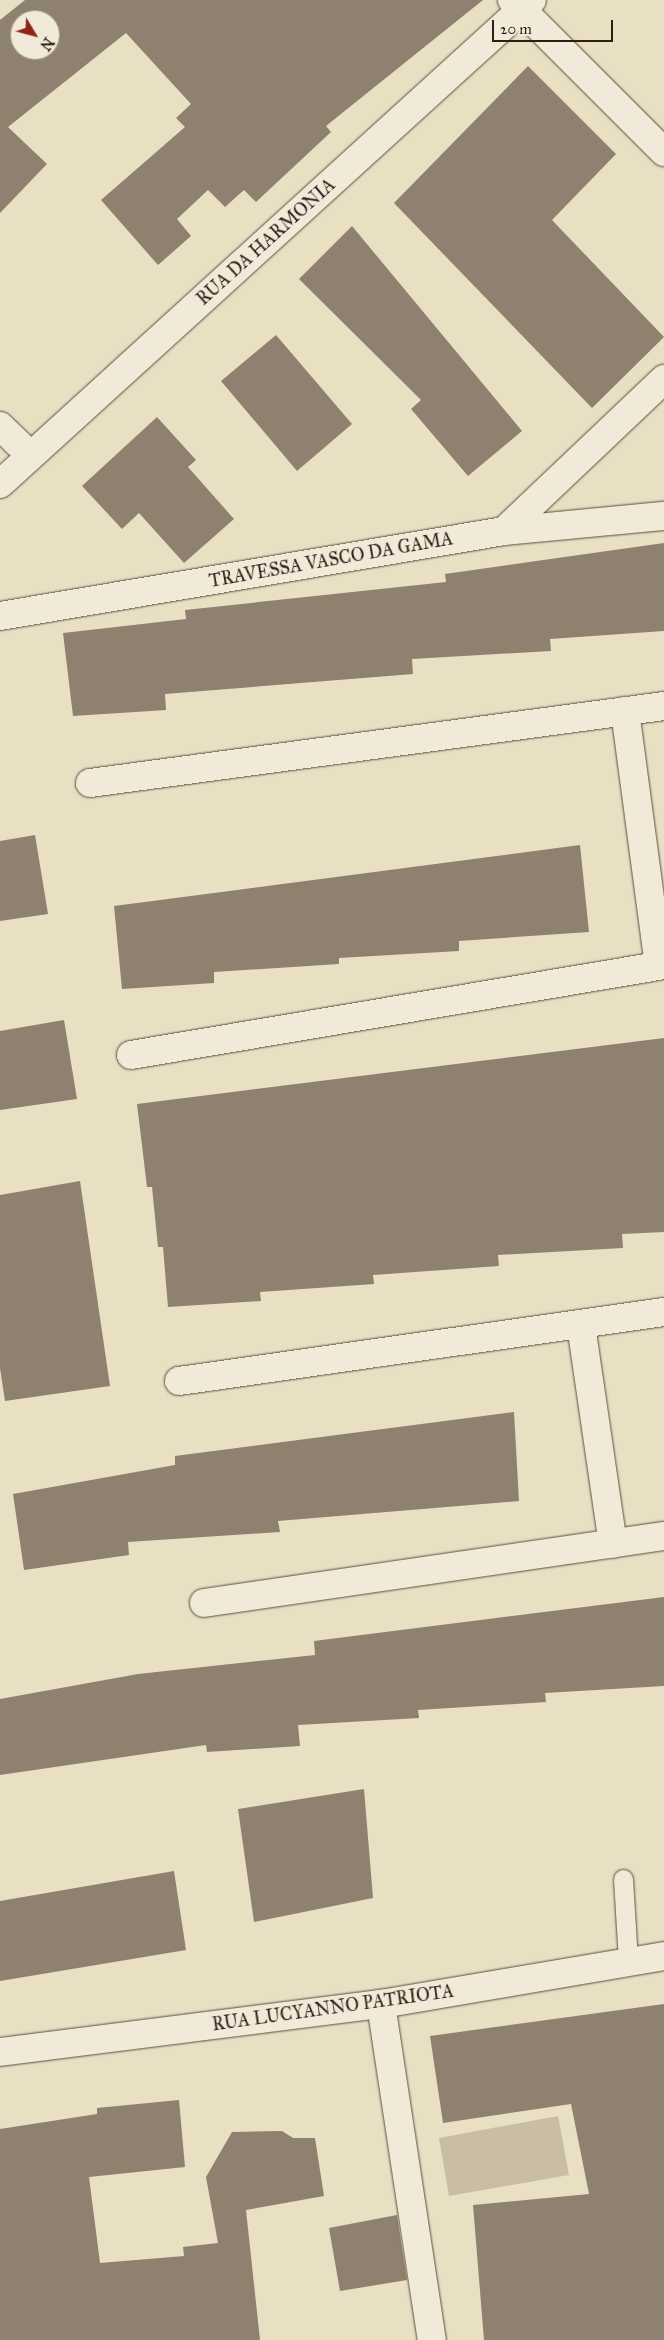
<!DOCTYPE html>
<style>
body{margin:0}
#map{position:relative;width:664px;height:2340px;overflow:hidden;background:#e9dfc3;font-family:"IM FELL Great Primer",serif}
div>[style]{position:absolute}
.green>*{inset:0;background:#c9bea5}
.building>*{inset:0;background:#8f816f}
.roads{filter:drop-shadow(0 0 1px #5d4d40) drop-shadow(0 0 1px #5d4d40)}
.lane>*{height:19px;margin:-9.5px;padding:0 9.5px;transform-origin:9.5px;border-radius:9.5px;background:#f1ead8}
.street>*{height:28px;margin:-14px;padding:0 14px;transform-origin:14px;border-radius:14px;background:#f1ead8}
span{translate:-50% -50%;white-space:nowrap;text-align:center;line-height:1.15;-webkit-text-stroke:4px #f1ead8;paint-order:stroke}
.street-label{font-size:18px;color:#2e1c15}
.north{position:absolute;left:10px;top:10px;width:50px;height:50px;box-sizing:border-box;background:#f1ead8;border:1px solid #a3988a;border-radius:50%;rotate:127deg;font-size:14px;font-weight:700;line-height:20px;text-align:center;color:#2e1c15}
.north::after{content:'';display:block;margin:auto;width:18px;height:22px;background:#8f2418;clip-path:polygon(50% 0,100% 100%,50% 72%,0 100%)}
.scale{position:absolute;left:492px;top:20px;width:121px;height:22px;box-sizing:border-box;border:2px solid #2e1c15;border-top:0;padding-left:6px;font-size:15px;line-height:18px;white-space:nowrap;color:#2e1c15;-webkit-text-stroke:4px #f1ead8;paint-order:stroke}
</style>
<div id="map">
<div class="green">
<i style="clip-path:polygon(558px 2116px,569px 2175px,449px 2196px,439px 2138px)"></i>
</div>
<div class="building">
<i style="clip-path:polygon(evenodd,25px 0,483px 0,326px 126px,331px 132px,256px 202px,244px 190px,225px 207px,208px 190px,177px 219px,191px 236px,158px 265px,101px 200px,185px 127px,176px 118px,191px 104px,126px 33px,8px 127px,47px 164px,0 213px,0 20px,25px 0,20px 20px,50px 20px,50px 50px,20px 50px,20px 20px)"></i>
<i style="clip-path:polygon(528px 66px,616px 154px,552px 220px,664px 337px,592px 408px,394px 203px)"></i>
<i style="clip-path:polygon(352px 226px,522px 431px,468px 476px,411px 409px,421px 400px,299px 279px)"></i>
<i style="clip-path:polygon(276px 335px,352px 424px,297px 471px,221px 381px)"></i>
<i style="clip-path:polygon(157px 417px,196px 460px,188px 467px,234px 519px,184px 563px,139px 513px,122px 529px,82px 486px)"></i>
<i style="clip-path:polygon(664px 543px,664px 631px,550px 639px,551px 651px,412px 659px,413px 674px,165px 694px,166px 710px,73px 716px,63px 633px,186px 619px,185px 610px,446px 582px,445px 574px)"></i>
<i style="clip-path:polygon(35px 835px,48px 914px,0 921px,0 841px)"></i>
<i style="clip-path:polygon(580px 845px,589px 932px,459px 941px,459px 951px,339px 958px,339px 964px,214px 972px,214px 983px,122px 989px,114px 906px)"></i>
<i style="clip-path:polygon(64px 1020px,77px 1099px,0 1110px,0 1031px)"></i>
<i style="clip-path:polygon(664px 1038px,664px 1232px,622px 1234px,623px 1248px,498px 1255px,499px 1266px,373px 1275px,374px 1284px,260px 1292px,261px 1301px,168px 1307px,163px 1247px,158px 1247px,152px 1187px,147px 1187px,137px 1104px)"></i>
<i style="clip-path:polygon(80px 1181px,110px 1386px,5px 1401px,0 1368px,0 1195px)"></i>
<i style="clip-path:polygon(514px 1412px,519px 1501px,278px 1521px,280px 1532px,128px 1542px,129px 1555px,24px 1570px,13px 1494px,175px 1465px,175px 1456px)"></i>
<i style="clip-path:polygon(664px 1597px,664px 1686px,545px 1693px,546px 1702px,418px 1710px,419px 1718px,298px 1725px,300px 1746px,207px 1752px,206px 1745px,0 1775px,0 1699px,138px 1674px,315px 1655px,314px 1641px)"></i>
<i style="clip-path:polygon(364px 1789px,373px 1898px,254px 1922px,238px 1809px)"></i>
<i style="clip-path:polygon(174px 1871px,186px 1950px,0 1981px,0 1901px)"></i>
<i style="clip-path:polygon(664px 2004px,664px 2340px,484px 2340px,473px 2205px,589px 2194px,571px 2104px,443px 2123px,430px 2036px)"></i>
<i style="clip-path:polygon(179px 2100px,185px 2167px,89px 2177px,100px 2263px,184px 2256px,183px 2247px,218px 2243px,206px 2177px,232px 2132px,282px 2131px,293px 2138px,315px 2138px,324px 2196px,246px 2210px,260px 2340px,0 2340px,0 2129px,97px 2114px,97px 2108px)"></i>
<i style="clip-path:polygon(397px 2215px,407px 2280px,340px 2291px,329px 2228px)"></i>
</div>
<div class="roads">
<div class="lane">
<i style="left:623px;top:1879px;width:82px;rotate:86.5deg"></i>
</div>
<div class="street">
<i style="left:512px;top:0;width:215px;rotate:45deg"></i>
<i style="left:0;top:426px;width:42px;rotate:44deg"></i>
<i style="left:0;top:484px;width:719px;rotate:-42.3deg"></i>
<i style="left:504px;top:531px;width:221px;rotate:-43.5deg"></i>
<i style="left:0;top:616px;width:511px;rotate:-9.57deg"></i>
<i style="left:504px;top:531px;width:161px;rotate:-5.4deg"></i>
<i style="left:625px;top:711px;width:256px;rotate:82.4deg"></i>
<i style="left:90px;top:783px;width:579px;rotate:-7.64deg"></i>
<i style="left:131px;top:1055px;width:541px;rotate:-9.58deg"></i>
<i style="left:581px;top:1325px;width:221px;rotate:81.7deg"></i>
<i style="left:179px;top:1381px;width:490px;rotate:-8.1deg"></i>
<i style="left:204px;top:1603px;width:465px;rotate:-8.3deg"></i>
<i style="left:381px;top:2004px;width:340px;rotate:81.4deg"></i>
<i style="left:0;top:2052px;width:384px;rotate:-7.2deg"></i>
<i style="left:381px;top:2004px;width:287px;rotate:-9.6deg"></i>
</div>
</div>
<div class="street-label">
<span style="left:266px;top:242px;rotate:-42deg">RUA DA HARMONIA</span>
<span style="left:331px;top:560px;rotate:-10deg">TRAVESSA VASCO DA GAMA</span>
<span style="left:333px;top:2008px;rotate:-8deg">RUA LUCYANNO PATRIOTA</span>
</div>
<div class="north">N</div>
<div class="scale">20 m</div>
</div>
